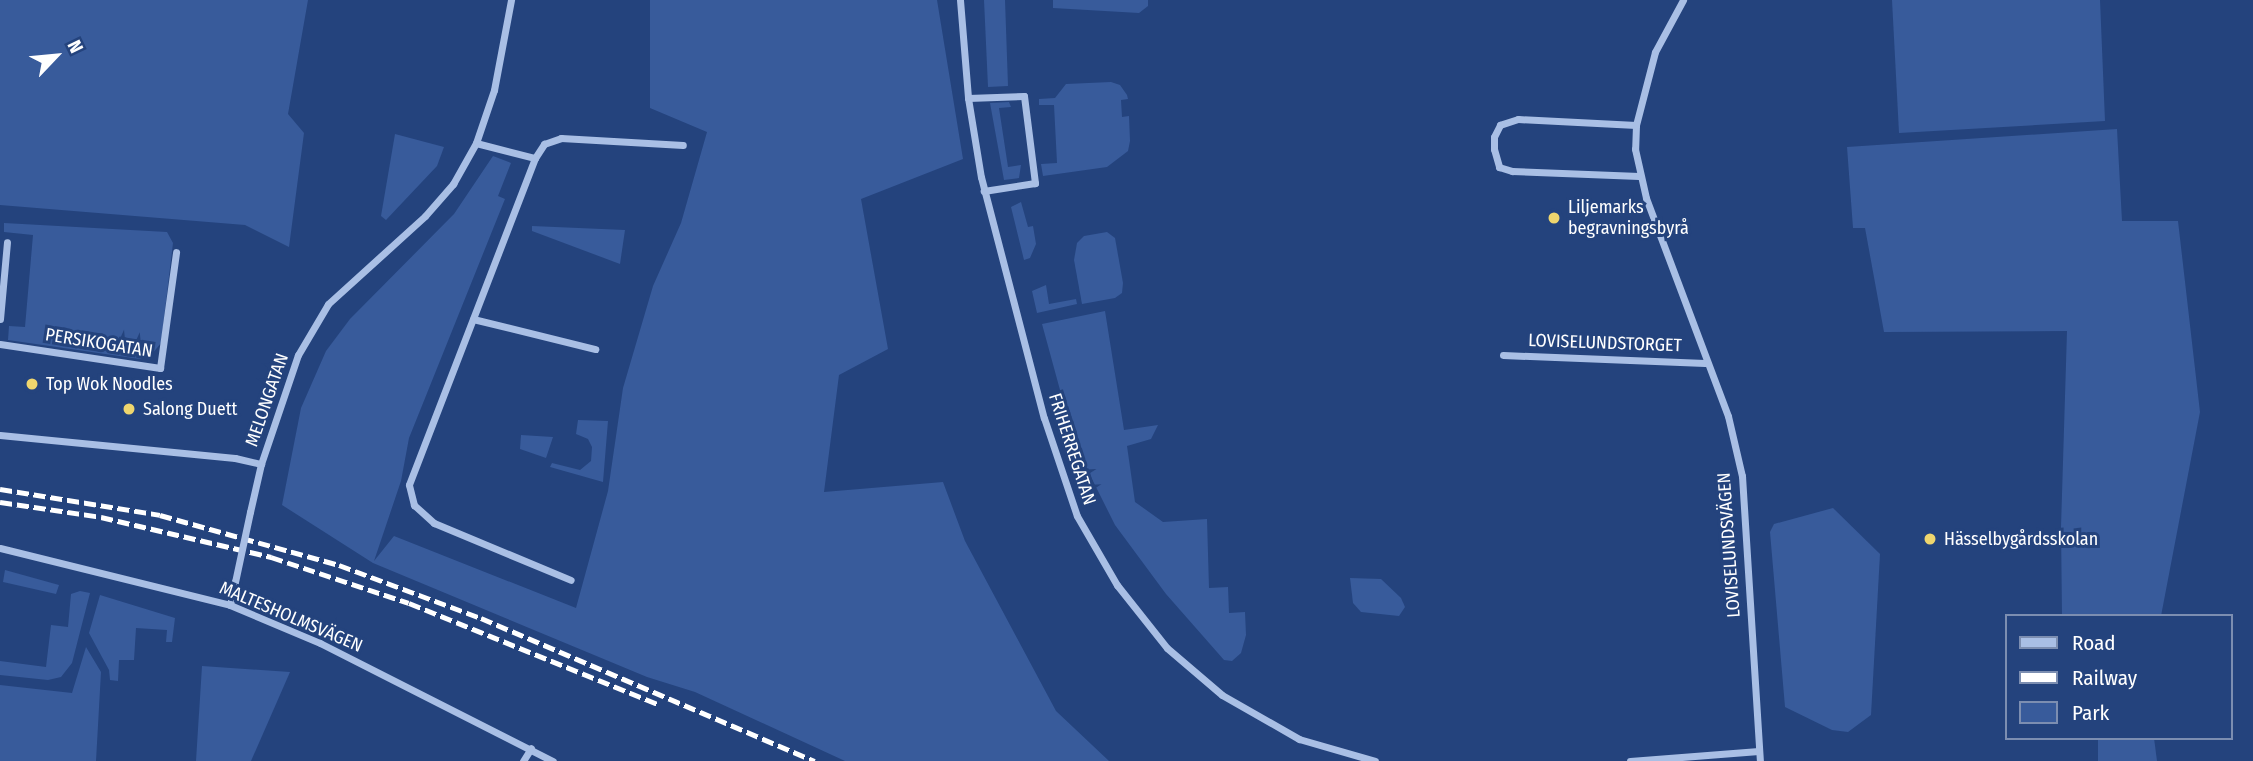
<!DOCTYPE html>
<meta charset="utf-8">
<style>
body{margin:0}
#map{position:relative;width:2253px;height:761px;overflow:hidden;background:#24437d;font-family:"Fira Sans Condensed",sans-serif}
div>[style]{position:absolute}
.green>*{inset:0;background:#385b9b}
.street>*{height:7px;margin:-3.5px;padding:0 3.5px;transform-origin:3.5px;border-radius:3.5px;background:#a9bfe5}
.rail>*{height:5px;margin-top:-2.5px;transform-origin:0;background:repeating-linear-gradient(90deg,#fff 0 12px,transparent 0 17px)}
.street-bridge>*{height:7px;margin:-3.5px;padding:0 3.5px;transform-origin:3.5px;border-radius:3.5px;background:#a9bfe5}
.dots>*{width:19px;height:19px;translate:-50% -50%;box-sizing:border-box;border:4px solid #24437d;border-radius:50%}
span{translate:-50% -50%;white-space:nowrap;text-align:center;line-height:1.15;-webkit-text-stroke:6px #24437d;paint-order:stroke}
.poi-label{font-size:18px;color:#fff}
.left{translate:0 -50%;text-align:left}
.street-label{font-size:18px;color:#fff}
.legend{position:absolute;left:2005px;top:614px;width:228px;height:126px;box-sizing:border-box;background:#24437d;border:2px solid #7c8eb1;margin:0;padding:9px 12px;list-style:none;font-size:21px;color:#fff}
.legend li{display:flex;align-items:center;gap:14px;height:35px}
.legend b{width:35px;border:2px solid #7c8eb1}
.north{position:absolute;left:21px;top:21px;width:70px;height:70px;-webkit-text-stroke:5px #24437d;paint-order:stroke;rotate:64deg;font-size:19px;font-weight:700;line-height:28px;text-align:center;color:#fff}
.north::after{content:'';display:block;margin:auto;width:24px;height:32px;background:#fff;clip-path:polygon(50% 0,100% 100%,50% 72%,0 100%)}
</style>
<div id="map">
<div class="green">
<i style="clip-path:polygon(0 0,308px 0,288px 114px,304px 133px,289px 247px,245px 225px,0 205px)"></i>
<i style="clip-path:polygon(650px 0,937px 0,963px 159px,861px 199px,888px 349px,839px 375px,824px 492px,943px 482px,965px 541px,1056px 711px,1109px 761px,845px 761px,695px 692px,647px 677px,373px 563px,282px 505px,301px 408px,326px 351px,350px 319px,454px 214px,493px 156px,511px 163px,498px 196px,505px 199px,409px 438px,401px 481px,374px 561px,394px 536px,576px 608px,608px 491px,623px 388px,653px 286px,681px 223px,707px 132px,650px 108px)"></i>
<i style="clip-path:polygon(984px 0,1005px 0,1008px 86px,988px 87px)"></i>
<i style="clip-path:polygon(1053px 0,1148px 0,1148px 6px,1139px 13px,1053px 8px)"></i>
<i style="clip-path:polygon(1892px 0,2100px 0,2105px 121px,1899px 133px)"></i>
<i style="clip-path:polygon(1111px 82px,1120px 85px,1127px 95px,1128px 99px,1121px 100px,1122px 117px,1129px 116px,1130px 141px,1128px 151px,1107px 167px,1043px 176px,1041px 164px,1057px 163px,1054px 105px,1039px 105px,1039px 99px,1055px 98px,1066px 84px)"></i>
<i style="clip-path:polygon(1009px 102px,1011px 107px,999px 108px,1008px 167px,1021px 165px,1019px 178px,1004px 180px,990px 103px)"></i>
<i style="clip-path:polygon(2117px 129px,2122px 221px,2178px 221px,2200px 412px,2161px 616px,2062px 616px,2061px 527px,2067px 331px,1884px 332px,1865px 228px,1853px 228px,1847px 147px)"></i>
<i style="clip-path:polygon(395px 134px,444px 147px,437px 166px,386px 220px,381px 216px)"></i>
<i style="clip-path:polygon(1021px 202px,1028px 227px,1033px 226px,1036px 244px,1030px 258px,1024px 260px,1011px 207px)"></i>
<i style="clip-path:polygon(4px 223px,167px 232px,173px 243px,161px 343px,152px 354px,140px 359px,8px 340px,9px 326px,25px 327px,33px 235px,4px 232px)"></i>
<i style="clip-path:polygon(532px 226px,625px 230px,620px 264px,532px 231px)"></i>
<i style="clip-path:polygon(1107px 232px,1115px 238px,1123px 283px,1122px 293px,1115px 298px,1082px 304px,1074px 260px,1077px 243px,1084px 236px)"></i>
<i style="clip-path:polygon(1046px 285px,1049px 304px,1076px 299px,1077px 304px,1037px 313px,1032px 291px)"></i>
<i style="clip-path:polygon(1105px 311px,1124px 430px,1158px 425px,1151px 439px,1127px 446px,1135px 502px,1163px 522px,1207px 519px,1209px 588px,1228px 587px,1229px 613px,1245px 612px,1246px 635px,1241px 653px,1232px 661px,1224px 660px,1166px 594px,1115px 525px,1075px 445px,1042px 324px)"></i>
<i style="clip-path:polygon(578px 420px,608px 421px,603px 482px,550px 467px,552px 463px,580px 470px,591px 461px,592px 447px,588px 439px,576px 434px)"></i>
<i style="clip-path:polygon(521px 435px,553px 437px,546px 458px,520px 449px)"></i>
<i style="clip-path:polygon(1833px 508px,1880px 554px,1871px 715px,1848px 732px,1832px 730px,1785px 707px,1770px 532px,1774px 524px)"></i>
<i style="clip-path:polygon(5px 570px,59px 585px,56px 594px,3px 582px)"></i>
<i style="clip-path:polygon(1350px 578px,1381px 579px,1401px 598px,1405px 607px,1399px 616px,1361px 612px,1353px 603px)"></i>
<i style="clip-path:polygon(80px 591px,90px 593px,72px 663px,61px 677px,48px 680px,0 675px,0 661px,46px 667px,51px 625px,68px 627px,71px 594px)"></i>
<i style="clip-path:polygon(100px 595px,175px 618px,172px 642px,166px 642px,167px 630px,136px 628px,134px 660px,119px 660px,118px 681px,110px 680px,109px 670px,89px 633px)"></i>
<i style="clip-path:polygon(86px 647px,101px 672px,96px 761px,0 761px,0 685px,72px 693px)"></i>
<i style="clip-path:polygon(202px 666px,290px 672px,251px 761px,196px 761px)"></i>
<i style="clip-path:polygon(2098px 738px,2154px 738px,2157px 761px,2098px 761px)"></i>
</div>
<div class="street">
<i style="left:960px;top:0;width:98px;rotate:85.3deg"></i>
<i style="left:968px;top:98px;width:80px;rotate:80.7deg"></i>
<i style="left:981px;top:177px;width:249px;rotate:75.4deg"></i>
<i style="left:1044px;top:418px;width:103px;rotate:71.4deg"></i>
<i style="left:1077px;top:516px;width:80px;rotate:59.9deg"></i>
<i style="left:1117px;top:585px;width:80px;rotate:51.6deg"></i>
<i style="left:1167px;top:648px;width:72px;rotate:40.5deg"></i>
<i style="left:1222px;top:695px;width:89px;rotate:29.7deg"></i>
<i style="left:1299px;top:739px;width:79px;rotate:16.1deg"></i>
<i style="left:1683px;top:0;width:59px;rotate:118.3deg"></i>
<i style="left:1655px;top:52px;width:75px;rotate:104.6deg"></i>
<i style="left:1636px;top:125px;width:24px;rotate:92deg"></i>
<i style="left:1635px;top:149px;width:50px;rotate:77.3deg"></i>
<i style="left:1646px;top:198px;width:233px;rotate:69.4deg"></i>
<i style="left:1728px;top:416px;width:62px;rotate:76.9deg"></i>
<i style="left:1742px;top:476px;width:286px;rotate:86.4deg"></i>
<i style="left:968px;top:98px;width:56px;rotate:-2deg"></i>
<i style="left:1024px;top:96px;width:88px;rotate:82.8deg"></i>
<i style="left:1035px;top:183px;width:52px;rotate:171.1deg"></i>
<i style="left:1636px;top:125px;width:118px;rotate:-177.1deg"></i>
<i style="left:1518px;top:119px;width:19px;rotate:162deg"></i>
<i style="left:1500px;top:125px;width:13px;rotate:117deg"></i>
<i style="left:1494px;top:137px;width:12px;rotate:90deg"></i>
<i style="left:1494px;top:149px;width:19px;rotate:74deg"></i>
<i style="left:1499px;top:167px;width:14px;rotate:17deg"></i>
<i style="left:1512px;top:171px;width:127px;rotate:2.3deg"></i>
<i style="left:476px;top:143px;width:61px;rotate:14.3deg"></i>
<i style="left:535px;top:158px;width:17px;rotate:-57deg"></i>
<i style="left:544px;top:144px;width:18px;rotate:-19deg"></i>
<i style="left:561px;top:138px;width:122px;rotate:3.3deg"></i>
<i style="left:535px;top:158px;width:350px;rotate:111.1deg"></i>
<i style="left:409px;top:485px;width:21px;rotate:76deg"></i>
<i style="left:414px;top:505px;width:27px;rotate:42deg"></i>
<i style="left:434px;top:523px;width:148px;rotate:22.6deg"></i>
<i style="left:0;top:319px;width:77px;rotate:-84.8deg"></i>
<i style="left:473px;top:319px;width:126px;rotate:13.8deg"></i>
<i style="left:0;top:344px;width:162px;rotate:8.5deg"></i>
<i style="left:160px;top:368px;width:117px;rotate:-82.1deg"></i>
<i style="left:1503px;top:355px;width:202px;rotate:2.3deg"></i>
<i style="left:0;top:435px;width:236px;rotate:5.6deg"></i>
<i style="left:235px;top:458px;width:27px;rotate:13deg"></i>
<i style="left:250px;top:512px;width:49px;rotate:-77.1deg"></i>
<i style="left:261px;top:464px;width:115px;rotate:-71.3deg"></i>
<i style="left:298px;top:355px;width:59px;rotate:-59.5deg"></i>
<i style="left:328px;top:304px;width:131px;rotate:-42.2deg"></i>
<i style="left:425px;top:216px;width:43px;rotate:-48.8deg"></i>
<i style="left:453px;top:184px;width:47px;rotate:-60.7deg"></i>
<i style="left:476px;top:143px;width:56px;rotate:-71.2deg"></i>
<i style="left:494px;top:90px;width:92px;rotate:-79.3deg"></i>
<i style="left:0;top:548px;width:237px;rotate:13.9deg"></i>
<i style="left:230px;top:605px;width:98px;rotate:22.9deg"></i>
<i style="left:320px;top:643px;width:261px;rotate:26.9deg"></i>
<i style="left:230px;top:605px;width:24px;rotate:-78deg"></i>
<i style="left:523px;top:761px;width:15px;rotate:-58deg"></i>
<i style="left:1630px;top:761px;width:129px;rotate:-4.4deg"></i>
</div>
<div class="rail">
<i style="left:0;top:489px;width:162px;rotate:9.2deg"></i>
<i style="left:160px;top:515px;width:186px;rotate:15.6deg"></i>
<i style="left:339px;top:565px;width:152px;rotate:20.5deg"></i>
<i style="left:481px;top:618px;width:363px;rotate:23.2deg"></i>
<i style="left:0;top:502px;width:102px;rotate:8.4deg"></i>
<i style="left:101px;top:517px;width:175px;rotate:13.2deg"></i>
<i style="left:271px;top:557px;width:145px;rotate:18.4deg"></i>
<i style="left:409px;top:603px;width:271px;rotate:22.1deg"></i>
</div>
<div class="street-bridge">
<i style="left:235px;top:582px;width:72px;rotate:-77.9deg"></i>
</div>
<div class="dots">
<i style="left:1554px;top:218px;background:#efd66e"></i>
<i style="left:32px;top:384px;background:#efd66e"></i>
<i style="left:129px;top:409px;background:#efd66e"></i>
<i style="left:1930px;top:539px;background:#efd66e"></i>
</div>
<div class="poi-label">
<span class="left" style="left:1568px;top:218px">Liljemarks<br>begravningsbyrå</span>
<span class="left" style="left:46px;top:384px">Top Wok Noodles</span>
<span class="left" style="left:143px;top:409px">Salong Duett</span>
<span class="left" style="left:1944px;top:539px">Hässelbygårdsskolan</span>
</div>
<div class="street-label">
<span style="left:99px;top:343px;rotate:9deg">PERSIKOGATAN</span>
<span style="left:1605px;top:343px;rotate:2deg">LOVISELUNDSTORGET</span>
<span style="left:267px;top:400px;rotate:-71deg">MELONGATAN</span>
<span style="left:1072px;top:449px;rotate:72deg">FRIHERREGATAN</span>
<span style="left:1729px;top:545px;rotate:-94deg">LOVISELUNDSVÄGEN</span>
<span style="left:291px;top:617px;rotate:23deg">MALTESHOLMSVÄGEN</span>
</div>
<ul class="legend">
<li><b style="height:9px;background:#a9bfe5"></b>Road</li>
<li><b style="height:9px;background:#fff"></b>Railway</li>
<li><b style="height:19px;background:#385b9b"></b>Park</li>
</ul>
<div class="north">N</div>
</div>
